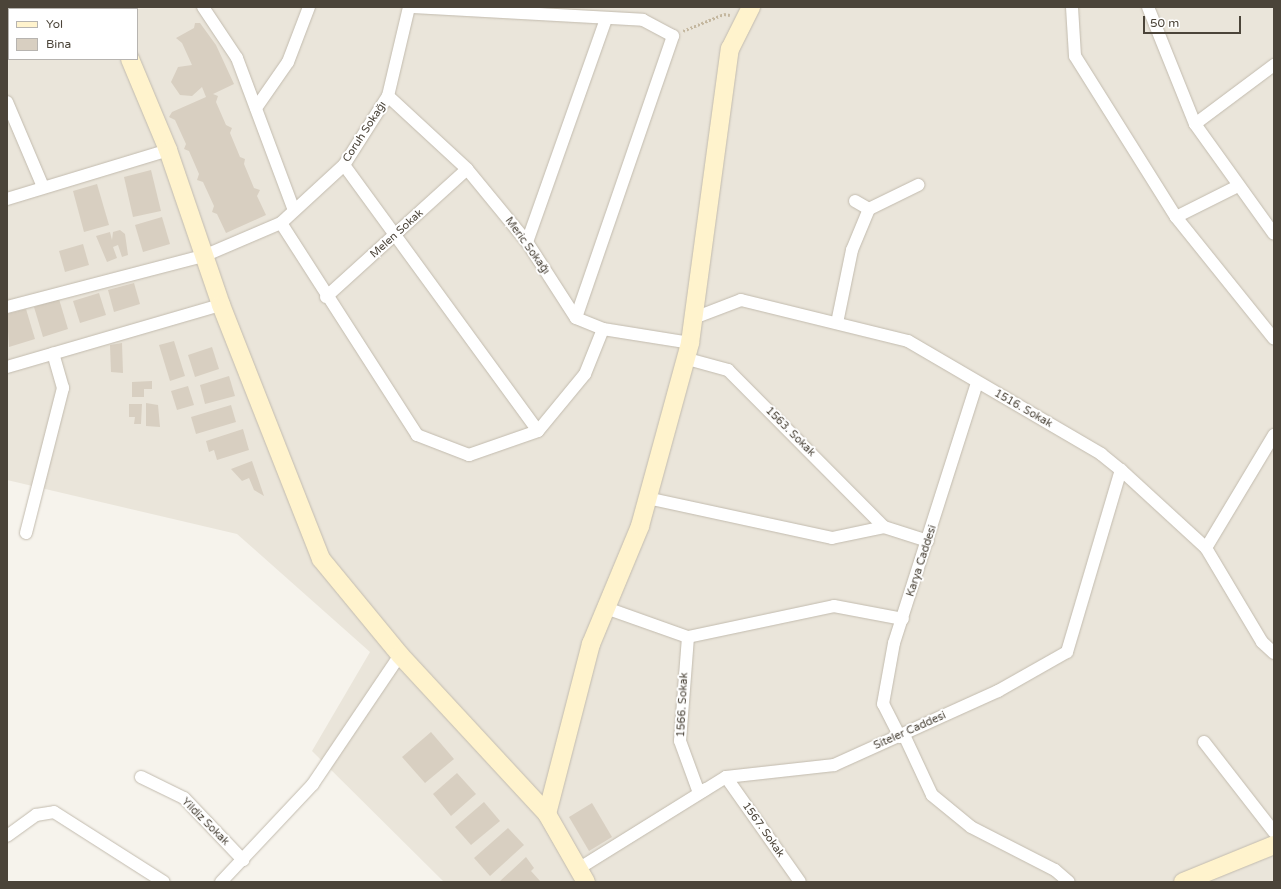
<!DOCTYPE html>
<meta charset="utf-8">
<style>
body{margin:0}
#map{position:relative;width:1281px;height:889px;overflow:hidden;background:#f6f3ec;font-family:"Varela Round",sans-serif}
div>[style]{position:absolute}
.residential>*{inset:0;background:#eae5da}
.building>*{inset:0;background:#d8cfc1}
.path>*{height:2.5px;margin-top:-1.25px;transform-origin:0;background:repeating-linear-gradient(90deg,#c4b79f 0 2px,transparent 0 4px)}
.roads{filter:drop-shadow(0 0 1px #c2bbae) drop-shadow(0 0 1px #c2bbae)}
.street>*{height:12px;margin:-6px;padding:0 6px;transform-origin:6px;border-radius:6px;background:#fff}
.secondary>*{height:18px;margin:-9px;padding:0 9px;transform-origin:9px;border-radius:9px;background:#fff3cd}
span{translate:-50% -50%;white-space:nowrap;text-align:center;line-height:1.15;-webkit-text-stroke:4px #fff;paint-order:stroke}
.street-label{font-size:11px;color:#4b4439}
.frame{position:absolute;inset:0;border:8px solid #4b4439;pointer-events:none}
.legend{position:absolute;left:8px;top:8px;width:130px;height:52px;box-sizing:border-box;background:#fff;border:1px solid #b7b4b0;margin:0;padding:5px 7px;list-style:none;font-size:12px;color:#4b4439}
.legend li{display:flex;align-items:center;gap:8px;height:20px}
.legend b{width:20px;border:1px solid #b7b4b0}
.scale{position:absolute;left:1143px;top:16px;width:98px;height:18px;box-sizing:border-box;border:2px solid #4b4439;border-top:0;padding-left:5px;font-size:12px;line-height:14px;white-space:nowrap;color:#4b4439;-webkit-text-stroke:3px #fff;paint-order:stroke}
</style>
<div id="map">
<div class="residential">
<i style="clip-path:polygon(evenodd,7px 7px,1274px 7px,1274px 882px,444px 882px,312px 751px,370px 652px,237px 534px,7px 480px,7px 7px,9px 9px,137px 9px,137px 59px,9px 59px,9px 9px)"></i>
</div>
<div class="building">
<i style="clip-path:polygon(55px 7px,70px 7px,56px 9px)"></i>
<i style="clip-path:polygon(195px 23px,200px 23px,216px 45px,234px 84px,213px 94px,218px 96px,216px 102px,226px 125px,232px 128px,230px 133px,240px 157px,245px 159px,244px 164px,254px 188px,260px 190px,257px 196px,266px 215px,226px 233px,217px 214px,212px 212px,214px 206px,203px 182px,197px 180px,199px 174px,189px 151px,184px 149px,186px 144px,175px 120px,169px 117px,172px 112px,206px 97px,202px 87px,192px 96px,180px 95px,171px 82px,178px 67px,192px 65px,182px 43px,176px 38px,194px 28px)"></i>
<i style="clip-path:polygon(151px 170px,161px 211px,133px 217px,124px 177px)"></i>
<i style="clip-path:polygon(97px 184px,109px 225px,84px 232px,73px 191px)"></i>
<i style="clip-path:polygon(162px 217px,170px 244px,143px 252px,135px 225px)"></i>
<i style="clip-path:polygon(120px 230px,125px 234px,128px 255px,122px 257px,118px 245px,113px 247px,117px 258px,107px 262px,96px 236px,110px 232px,112px 240px,113px 232px)"></i>
<i style="clip-path:polygon(83px 244px,89px 265px,65px 272px,59px 251px)"></i>
<i style="clip-path:polygon(134px 283px,140px 304px,114px 312px,108px 290px)"></i>
<i style="clip-path:polygon(99px 293px,106px 315px,80px 323px,73px 301px)"></i>
<i style="clip-path:polygon(59px 299px,68px 329px,43px 337px,34px 307px)"></i>
<i style="clip-path:polygon(26px 309px,35px 339px,9px 347px,7px 314px)"></i>
<i style="clip-path:polygon(174px 341px,185px 376px,170px 381px,159px 345px)"></i>
<i style="clip-path:polygon(122px 343px,123px 373px,111px 372px,110px 345px)"></i>
<i style="clip-path:polygon(212px 347px,219px 369px,195px 377px,188px 355px)"></i>
<i style="clip-path:polygon(229px 376px,235px 396px,205px 404px,200px 385px)"></i>
<i style="clip-path:polygon(152px 381px,152px 389px,144px 389px,144px 397px,132px 397px,132px 382px)"></i>
<i style="clip-path:polygon(188px 386px,194px 405px,177px 410px,171px 391px)"></i>
<i style="clip-path:polygon(146px 403px,158px 405px,160px 427px,146px 426px)"></i>
<i style="clip-path:polygon(129px 404px,142px 404px,141px 424px,134px 424px,135px 417px,129px 417px)"></i>
<i style="clip-path:polygon(231px 405px,236px 422px,196px 434px,191px 417px)"></i>
<i style="clip-path:polygon(243px 429px,249px 450px,217px 460px,214px 450px,209px 452px,206px 441px)"></i>
<i style="clip-path:polygon(252px 461px,264px 496px,254px 490px,249px 478px,242px 481px,231px 469px)"></i>
<i style="clip-path:polygon(431px 732px,454px 759px,425px 783px,402px 757px)"></i>
<i style="clip-path:polygon(457px 773px,476px 794px,451px 816px,433px 794px)"></i>
<i style="clip-path:polygon(484px 802px,500px 821px,471px 845px,455px 827px)"></i>
<i style="clip-path:polygon(592px 803px,612px 837px,589px 851px,569px 817px)"></i>
<i style="clip-path:polygon(508px 828px,524px 845px,490px 876px,474px 858px)"></i>
<i style="clip-path:polygon(526px 857px,534px 868px,531px 871px,541px 882px,499px 882px)"></i>
</div>
<div class="path">
<i style="left:683px;top:31px;width:44px;rotate:-22.5deg"></i>
<i style="left:724px;top:14px;width:6px;rotate:9deg"></i>
</div>
<div class="roads">
<div class="street">
<i style="left:203px;top:7px;width:61px;rotate:56.3deg"></i>
<i style="left:237px;top:58px;width:160px;rotate:69.5deg"></i>
<i style="left:413px;top:7px;width:230px;rotate:3.2deg"></i>
<i style="left:643px;top:20px;width:34px;rotate:28deg"></i>
<i style="left:673px;top:36px;width:298px;rotate:109deg"></i>
<i style="left:1072px;top:7px;width:49px;rotate:86.5deg"></i>
<i style="left:1075px;top:56px;width:190px;rotate:57.9deg"></i>
<i style="left:1176px;top:217px;width:156px;rotate:51.2deg"></i>
<i style="left:1148px;top:7px;width:126px;rotate:68.1deg"></i>
<i style="left:1195px;top:124px;width:135px;rotate:54.3deg"></i>
<i style="left:388px;top:96px;width:108px;rotate:42.7deg"></i>
<i style="left:467px;top:169px;width:94px;rotate:50.6deg"></i>
<i style="left:527px;top:242px;width:90px;rotate:57.2deg"></i>
<i style="left:576px;top:318px;width:29px;rotate:22deg"></i>
<i style="left:603px;top:329px;width:88px;rotate:9.1deg"></i>
<i style="left:7px;top:102px;width:92px;rotate:67deg"></i>
<i style="left:256px;top:108px;width:56px;rotate:-55.2deg"></i>
<i style="left:288px;top:62px;width:59px;rotate:-69.1deg"></i>
<i style="left:1195px;top:124px;width:99px;rotate:-36.8deg"></i>
<i style="left:344px;top:165px;width:329px;rotate:53.9deg"></i>
<i style="left:7px;top:199px;width:168px;rotate:-16.9deg"></i>
<i style="left:855px;top:201px;width:16px;rotate:30deg"></i>
<i style="left:1176px;top:217px;width:69px;rotate:-26.6deg"></i>
<i style="left:281px;top:223px;width:252px;rotate:57.3deg"></i>
<i style="left:417px;top:435px;width:56px;rotate:21deg"></i>
<i style="left:469px;top:455px;width:73px;rotate:-19.2deg"></i>
<i style="left:538px;top:431px;width:74px;rotate:-50.5deg"></i>
<i style="left:585px;top:374px;width:48px;rotate:-68.2deg"></i>
<i style="left:527px;top:242px;width:237px;rotate:-70.5deg"></i>
<i style="left:326px;top:297px;width:190px;rotate:-42.2deg"></i>
<i style="left:7px;top:307px;width:206px;rotate:-14.6deg"></i>
<i style="left:206px;top:255px;width:82px;rotate:-23.1deg"></i>
<i style="left:281px;top:223px;width:86px;rotate:-42.6deg"></i>
<i style="left:344px;top:165px;width:82px;rotate:-57.5deg"></i>
<i style="left:388px;top:96px;width:91px;rotate:-76.7deg"></i>
<i style="left:694px;top:318px;width:50px;rotate:-21deg"></i>
<i style="left:741px;top:300px;width:172px;rotate:13.8deg"></i>
<i style="left:908px;top:341px;width:224px;rotate:30.3deg"></i>
<i style="left:1101px;top:454px;width:26px;rotate:39deg"></i>
<i style="left:1121px;top:470px;width:115px;rotate:42.5deg"></i>
<i style="left:1206px;top:548px;width:109px;rotate:59.2deg"></i>
<i style="left:1262px;top:642px;width:16px;rotate:43deg"></i>
<i style="left:837px;top:323px;width:75px;rotate:-78.4deg"></i>
<i style="left:852px;top:250px;width:44px;rotate:-67.5deg"></i>
<i style="left:869px;top:209px;width:55px;rotate:-26.1deg"></i>
<i style="left:684px;top:358px;width:46px;rotate:15.3deg"></i>
<i style="left:728px;top:370px;width:221px;rotate:45.2deg"></i>
<i style="left:7px;top:367px;width:223px;rotate:-16.2deg"></i>
<i style="left:647px;top:498px;width:189px;rotate:12.2deg"></i>
<i style="left:832px;top:538px;width:53px;rotate:-11.9deg"></i>
<i style="left:884px;top:527px;width:46px;rotate:17.7deg"></i>
<i style="left:26px;top:533px;width:150px;rotate:-75.7deg"></i>
<i style="left:63px;top:388px;width:36px;rotate:-106deg"></i>
<i style="left:1206px;top:548px;width:132px;rotate:-59deg"></i>
<i style="left:606px;top:608px;width:87px;rotate:19.5deg"></i>
<i style="left:688px;top:637px;width:149px;rotate:-12deg"></i>
<i style="left:834px;top:606px;width:70px;rotate:10.7deg"></i>
<i style="left:688px;top:637px;width:104px;rotate:94.4deg"></i>
<i style="left:680px;top:741px;width:55px;rotate:69.9deg"></i>
<i style="left:699px;top:793px;width:8px;rotate:-30deg"></i>
<i style="left:904px;top:735px;width:66px;rotate:65deg"></i>
<i style="left:932px;top:795px;width:50px;rotate:39.4deg"></i>
<i style="left:971px;top:827px;width:94px;rotate:27.1deg"></i>
<i style="left:1055px;top:870px;width:18px;rotate:41deg"></i>
<i style="left:900px;top:737px;width:37px;rotate:-117deg"></i>
<i style="left:883px;top:704px;width:62px;rotate:-79.8deg"></i>
<i style="left:894px;top:643px;width:273px;rotate:-72.3deg"></i>
<i style="left:1204px;top:742px;width:114px;rotate:52.1deg"></i>
<i style="left:141px;top:777px;width:48px;rotate:26deg"></i>
<i style="left:184px;top:798px;width:86px;rotate:46.4deg"></i>
<i style="left:726px;top:777px;width:128px;rotate:54.8deg"></i>
<i style="left:7px;top:836px;width:36px;rotate:-36deg"></i>
<i style="left:36px;top:815px;width:18px;rotate:-9deg"></i>
<i style="left:54px;top:812px;width:130px;rotate:32.5deg"></i>
<i style="left:578px;top:869px;width:174px;rotate:-31.9deg"></i>
<i style="left:726px;top:777px;width:109px;rotate:-6.3deg"></i>
<i style="left:834px;top:765px;width:180px;rotate:-24.3deg"></i>
<i style="left:998px;top:691px;width:79px;rotate:-29.5deg"></i>
<i style="left:1067px;top:652px;width:190px;rotate:-73.5deg"></i>
<i style="left:221px;top:882px;width:134px;rotate:-46.8deg"></i>
<i style="left:313px;top:784px;width:156px;rotate:-56deg"></i>
</div>
<div class="secondary">
<i style="left:108px;top:7px;width:2px;rotate:90deg"></i>
<i style="left:130px;top:59px;width:99px;rotate:67.3deg"></i>
<i style="left:168px;top:150px;width:164px;rotate:71.1deg"></i>
<i style="left:221px;top:305px;width:273px;rotate:68.5deg"></i>
<i style="left:321px;top:559px;width:124px;rotate:50.5deg"></i>
<i style="left:400px;top:655px;width:217px;rotate:47.2deg"></i>
<i style="left:547px;top:814px;width:78px;rotate:60.2deg"></i>
<i style="left:547px;top:814px;width:176px;rotate:-75.5deg"></i>
<i style="left:591px;top:644px;width:128px;rotate:-67.4deg"></i>
<i style="left:640px;top:526px;width:190px;rotate:-74.7deg"></i>
<i style="left:690px;top:343px;width:297px;rotate:-82.3deg"></i>
<i style="left:730px;top:49px;width:47px;rotate:-63.4deg"></i>
<i style="left:1183px;top:882px;width:98px;rotate:-22.1deg"></i>
</div>
</div>
<div class="street-label">
<span style="left:365px;top:132px;rotate:-57deg">Coruh Sokağı</span>
<span style="left:397px;top:234px;rotate:-42deg">Melen Sokak</span>
<span style="left:527px;top:246px;rotate:54deg">Meric Sokağı</span>
<span style="left:1023px;top:409px;rotate:30deg">1516. Sokak</span>
<span style="left:790px;top:432px;rotate:45deg">1563. Sokak</span>
<span style="left:922px;top:561px;rotate:-72deg">Karya Caddesi</span>
<span style="left:683px;top:705px;rotate:-87deg">1566. Sokak</span>
<span style="left:910px;top:731px;rotate:-24deg">Siteler Caddesi</span>
<span style="left:205px;top:822px;rotate:45deg">Yildiz Sokak</span>
<span style="left:763px;top:830px;rotate:55deg">1567. Sokak</span>
</div>
<div class="frame"></div>
<ul class="legend">
<li><b style="height:5px;background:#fff3cd"></b>Yol</li>
<li><b style="height:11px;background:#d8cfc1"></b>Bina</li>
</ul>
<div class="scale">50 m</div>
</div>
